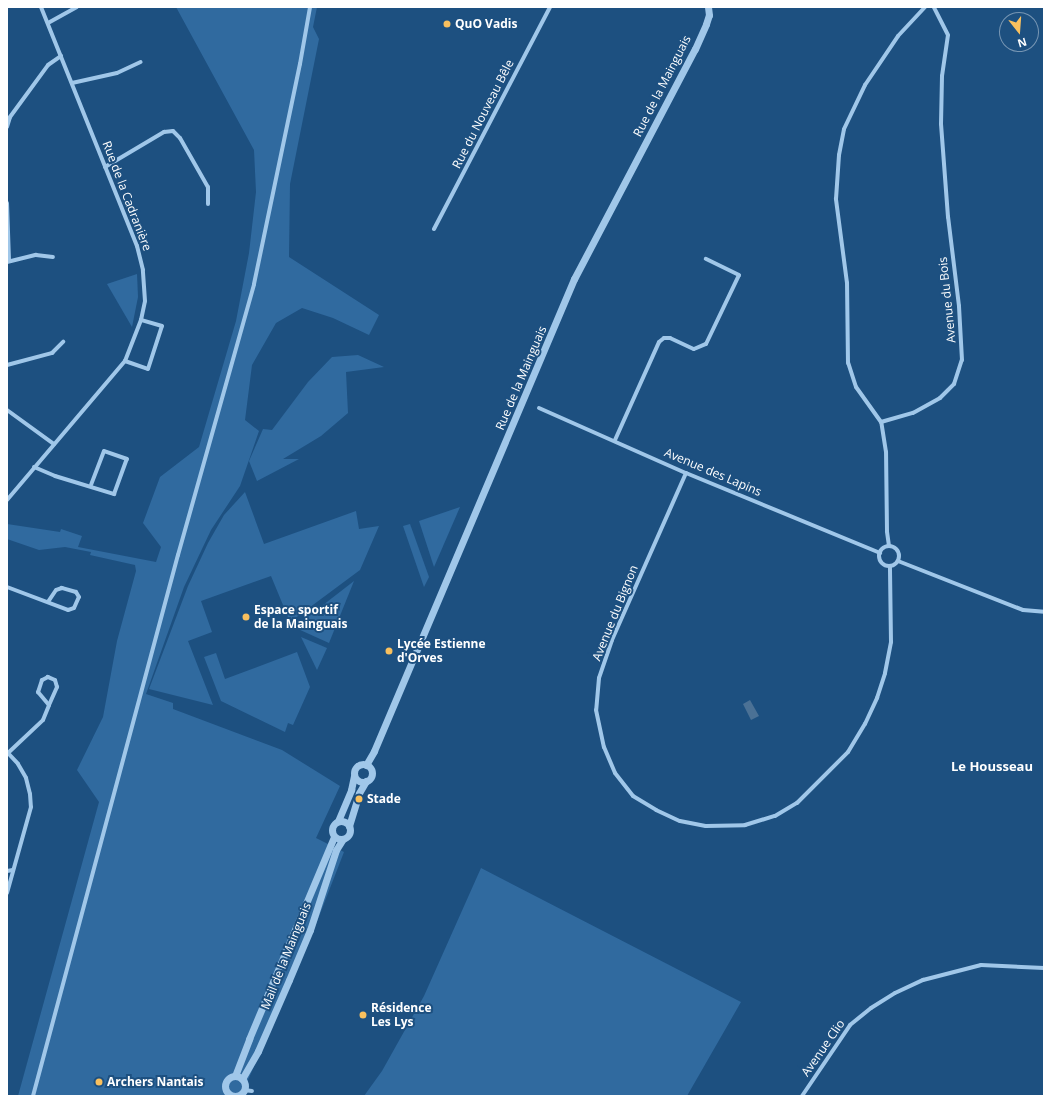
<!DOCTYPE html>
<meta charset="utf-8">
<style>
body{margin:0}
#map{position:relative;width:1051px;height:1103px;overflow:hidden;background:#1d5080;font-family:"Open Sans",sans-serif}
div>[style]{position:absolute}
.green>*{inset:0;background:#306a9f}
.water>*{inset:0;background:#4b7195}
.minor>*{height:4px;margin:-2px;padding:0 2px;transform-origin:2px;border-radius:2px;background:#a0c7e9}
.minor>.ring{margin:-2px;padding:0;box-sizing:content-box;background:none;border:4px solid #a0c7e9;border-radius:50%}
.tertiary>*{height:7px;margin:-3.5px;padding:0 3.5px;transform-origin:3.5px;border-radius:3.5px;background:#a0c7e9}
.tertiary>.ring{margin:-3.5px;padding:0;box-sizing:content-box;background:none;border:7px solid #a0c7e9;border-radius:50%}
.dots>*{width:11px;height:11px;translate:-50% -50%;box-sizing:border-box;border:2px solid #1d5080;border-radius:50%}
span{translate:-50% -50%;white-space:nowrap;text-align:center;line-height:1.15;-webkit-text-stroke:4px #1d5080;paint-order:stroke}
.poi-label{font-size:12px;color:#fff;font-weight:700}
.left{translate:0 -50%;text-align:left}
.street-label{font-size:12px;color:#fff}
.neighbourhood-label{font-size:13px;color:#fff;font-weight:700}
.frame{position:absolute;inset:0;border:8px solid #fff;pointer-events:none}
.north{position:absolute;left:999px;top:12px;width:40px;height:40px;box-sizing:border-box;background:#1d5080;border:1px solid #7796b3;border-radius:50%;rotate:163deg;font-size:11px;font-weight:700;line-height:16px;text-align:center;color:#fff}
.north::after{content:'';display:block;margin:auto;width:14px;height:18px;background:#f9c05e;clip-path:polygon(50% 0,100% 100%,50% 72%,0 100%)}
</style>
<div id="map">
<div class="green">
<i style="clip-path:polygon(176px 7px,317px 7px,313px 27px,319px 39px,290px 184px,289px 257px,379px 315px,369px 335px,333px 318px,302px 308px,276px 323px,252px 365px,245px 420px,259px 431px,240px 486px,211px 530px,184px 587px,146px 694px,173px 703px,173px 709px,282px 750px,340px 786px,316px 838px,344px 852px,313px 932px,241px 1096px,18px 1096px,99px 802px,77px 770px,103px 717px,117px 641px,136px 571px,135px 565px,90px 555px,91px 552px,65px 547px,39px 550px,7px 539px,7px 524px,60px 532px,61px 529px,82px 536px,78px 547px,156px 562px,161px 547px,143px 523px,160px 477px,199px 447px,236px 321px,249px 253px,256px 192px,254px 150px)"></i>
<i style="clip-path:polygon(137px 274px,138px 297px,132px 327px,107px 284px)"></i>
<i style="clip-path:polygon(358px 355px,384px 367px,346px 372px,348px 413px,321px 436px,283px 459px,299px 459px,257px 481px,249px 461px,263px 429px,272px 430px,308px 382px,332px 357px)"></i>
<i style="clip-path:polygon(245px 492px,264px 544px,356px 511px,359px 529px,379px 526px,360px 570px,290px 622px,271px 576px,201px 601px,212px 632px,188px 641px,213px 705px,149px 689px,188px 586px,208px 543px,224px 515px)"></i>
<i style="clip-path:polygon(460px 507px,434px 567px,419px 521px)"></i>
<i style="clip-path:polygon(410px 524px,429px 577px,424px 587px,403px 526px)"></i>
<i style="clip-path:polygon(354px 581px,329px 643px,298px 629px,296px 626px)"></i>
<i style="clip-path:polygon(301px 637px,327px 648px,317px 670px)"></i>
<i style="clip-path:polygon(297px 652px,310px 687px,293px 725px,288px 723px,285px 732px,221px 701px,204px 657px,216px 653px,225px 679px)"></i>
<i style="clip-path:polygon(481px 868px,741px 1002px,687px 1096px,364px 1096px,382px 1071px,424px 996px)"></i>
</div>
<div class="water">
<i style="clip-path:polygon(750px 700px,759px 716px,751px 720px,743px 704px)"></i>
</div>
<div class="minor">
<i style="left:48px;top:23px;width:33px;rotate:-29deg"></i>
<i style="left:72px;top:83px;width:46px;rotate:-12.5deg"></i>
<i style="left:117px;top:73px;width:26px;rotate:-25deg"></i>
<i style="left:7px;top:127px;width:10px;rotate:-73deg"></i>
<i style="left:10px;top:117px;width:64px;rotate:-53.8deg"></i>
<i style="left:48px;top:65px;width:16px;rotate:-35deg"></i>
<i style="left:105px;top:167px;width:69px;rotate:-30.7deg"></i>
<i style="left:164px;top:132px;width:9px;rotate:-6deg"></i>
<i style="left:173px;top:131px;width:10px;rotate:45deg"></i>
<i style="left:180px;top:138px;width:56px;rotate:60.3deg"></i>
<i style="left:208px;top:187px;width:17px;rotate:90deg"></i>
<i style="left:7px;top:203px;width:58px;rotate:88deg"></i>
<i style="left:434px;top:229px;width:250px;rotate:-62.4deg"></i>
<i style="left:7px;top:262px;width:30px;rotate:-14deg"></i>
<i style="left:36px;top:255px;width:17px;rotate:7deg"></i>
<i style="left:125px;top:361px;width:24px;rotate:19deg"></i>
<i style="left:148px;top:369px;width:45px;rotate:-72deg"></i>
<i style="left:162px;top:326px;width:22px;rotate:-164deg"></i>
<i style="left:7px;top:365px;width:47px;rotate:-14.9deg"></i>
<i style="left:52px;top:353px;width:16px;rotate:-45deg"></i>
<i style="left:539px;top:408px;width:161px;rotate:23.9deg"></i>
<i style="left:686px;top:473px;width:210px;rotate:22.4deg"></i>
<i style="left:7px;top:410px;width:58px;rotate:35.9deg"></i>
<i style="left:881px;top:422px;width:43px;rotate:-125.5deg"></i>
<i style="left:856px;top:387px;width:25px;rotate:-108deg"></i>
<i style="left:848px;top:363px;width:80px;rotate:-90.7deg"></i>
<i style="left:847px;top:283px;width:85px;rotate:-97.5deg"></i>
<i style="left:836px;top:199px;width:44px;rotate:-86.1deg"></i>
<i style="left:839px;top:155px;width:26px;rotate:-79deg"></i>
<i style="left:844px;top:129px;width:49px;rotate:-64.5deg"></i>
<i style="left:865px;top:85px;width:59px;rotate:-56deg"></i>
<i style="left:898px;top:36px;width:40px;rotate:-47deg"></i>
<i style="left:615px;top:440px;width:107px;rotate:-65.8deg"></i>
<i style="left:659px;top:342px;width:6px;rotate:-39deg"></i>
<i style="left:664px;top:338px;width:6px"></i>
<i style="left:670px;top:338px;width:26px;rotate:25deg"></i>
<i style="left:694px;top:349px;width:13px;rotate:-23deg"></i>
<i style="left:706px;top:344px;width:76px;rotate:-64.4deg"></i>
<i style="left:739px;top:275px;width:37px;rotate:-154deg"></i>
<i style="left:34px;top:467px;width:23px;rotate:23deg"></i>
<i style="left:55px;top:476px;width:62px;rotate:17deg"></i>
<i style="left:114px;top:494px;width:37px;rotate:-70deg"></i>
<i style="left:127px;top:459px;width:24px;rotate:-161deg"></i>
<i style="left:104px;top:451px;width:36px;rotate:111deg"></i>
<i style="left:686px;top:473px;width:183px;rotate:113.9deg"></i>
<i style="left:612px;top:640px;width:40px;rotate:108.9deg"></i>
<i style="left:599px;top:678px;width:32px;rotate:95deg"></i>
<i style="left:596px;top:710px;width:38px;rotate:78deg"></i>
<i style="left:604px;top:747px;width:28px;rotate:67deg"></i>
<i style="left:615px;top:773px;width:29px;rotate:52deg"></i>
<i style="left:633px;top:796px;width:27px;rotate:31deg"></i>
<i style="left:656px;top:810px;width:26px;rotate:25deg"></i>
<i style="left:680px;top:821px;width:26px;rotate:11deg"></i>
<i style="left:706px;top:826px;width:39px;rotate:-1deg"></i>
<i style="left:745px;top:825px;width:31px;rotate:-17deg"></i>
<i style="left:775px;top:816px;width:26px;rotate:-31deg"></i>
<i style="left:797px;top:803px;width:72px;rotate:-45deg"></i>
<i style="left:848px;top:752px;width:33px;rotate:-59deg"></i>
<i style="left:865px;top:724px;width:29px;rotate:-65deg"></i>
<i style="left:877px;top:698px;width:26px;rotate:-72deg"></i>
<i style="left:885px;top:673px;width:32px;rotate:-79deg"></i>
<i style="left:891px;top:642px;width:76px;rotate:-90.8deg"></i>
<i style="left:7px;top:500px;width:182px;rotate:-49.7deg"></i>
<i style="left:125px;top:361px;width:44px;rotate:-68.7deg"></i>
<i style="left:141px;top:320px;width:19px;rotate:-78deg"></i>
<i style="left:145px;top:301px;width:31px;rotate:-94deg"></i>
<i style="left:143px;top:270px;width:25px;rotate:-104deg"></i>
<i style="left:137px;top:246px;width:258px;rotate:-111.9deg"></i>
<i style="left:889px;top:546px;width:15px;rotate:-98deg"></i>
<i style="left:887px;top:531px;width:79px;rotate:-90.7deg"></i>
<i style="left:886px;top:452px;width:30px;rotate:-99deg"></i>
<i style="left:881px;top:422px;width:33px;rotate:-16deg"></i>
<i style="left:913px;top:413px;width:31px;rotate:-29deg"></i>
<i style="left:940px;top:398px;width:20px;rotate:-45deg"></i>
<i style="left:954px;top:384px;width:25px;rotate:-72deg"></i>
<i style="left:962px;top:360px;width:54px;rotate:-93.2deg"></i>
<i style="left:959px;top:306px;width:90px;rotate:-97deg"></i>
<i style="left:948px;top:217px;width:93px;rotate:-94.3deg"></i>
<i style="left:941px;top:124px;width:48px;rotate:-88.8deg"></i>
<i style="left:942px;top:76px;width:41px;rotate:-81.7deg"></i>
<i style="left:948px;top:35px;width:31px;rotate:-117deg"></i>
<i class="ring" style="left:879px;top:546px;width:16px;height:16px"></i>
<i style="left:898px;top:561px;width:134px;rotate:21.4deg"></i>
<i style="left:1023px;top:610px;width:21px;rotate:5deg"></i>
<i style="left:7px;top:587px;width:65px;rotate:20.7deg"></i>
<i style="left:68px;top:610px;width:6px;rotate:-18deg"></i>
<i style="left:74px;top:608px;width:12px;rotate:-66deg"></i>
<i style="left:79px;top:597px;width:6px;rotate:-121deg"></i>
<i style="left:76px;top:592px;width:15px;rotate:-164deg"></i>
<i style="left:62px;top:588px;width:6px;rotate:162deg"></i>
<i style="left:56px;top:590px;width:14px;rotate:124deg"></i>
<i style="left:7px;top:752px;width:16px;rotate:47deg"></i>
<i style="left:18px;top:764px;width:16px;rotate:60deg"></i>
<i style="left:26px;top:778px;width:16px;rotate:76deg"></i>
<i style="left:30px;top:794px;width:13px;rotate:86deg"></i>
<i style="left:31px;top:807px;width:89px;rotate:105.6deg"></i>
<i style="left:8px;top:753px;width:48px;rotate:-43.3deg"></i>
<i style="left:43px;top:720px;width:16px;rotate:-68deg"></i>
<i style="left:49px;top:705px;width:20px;rotate:-66deg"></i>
<i style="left:57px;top:687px;width:7px;rotate:-106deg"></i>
<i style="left:55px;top:680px;width:8px;rotate:-157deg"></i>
<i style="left:48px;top:677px;width:7px;rotate:153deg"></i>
<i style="left:42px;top:680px;width:13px;rotate:108deg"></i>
<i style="left:38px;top:692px;width:17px;rotate:50deg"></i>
<i style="left:7px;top:871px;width:6px;rotate:-9deg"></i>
<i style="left:244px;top:1090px;width:8px;rotate:7deg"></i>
<i style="left:33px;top:1096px;width:560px;rotate:-75deg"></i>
<i style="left:178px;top:555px;width:281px;rotate:-74.3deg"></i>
<i style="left:254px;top:284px;width:225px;rotate:-78.2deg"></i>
<i style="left:300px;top:64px;width:58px;rotate:-80deg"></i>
<i style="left:802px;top:1096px;width:86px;rotate:-55.9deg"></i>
<i style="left:850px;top:1025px;width:27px;rotate:-39deg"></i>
<i style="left:871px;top:1008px;width:28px;rotate:-32deg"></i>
<i style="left:895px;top:993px;width:31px;rotate:-25deg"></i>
<i style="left:923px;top:980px;width:60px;rotate:-14.5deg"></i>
<i style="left:981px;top:965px;width:63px;rotate:2.7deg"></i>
</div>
<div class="tertiary">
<i class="ring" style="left:354px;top:764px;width:11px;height:11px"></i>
<i style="left:366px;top:765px;width:16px;rotate:-60deg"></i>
<i style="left:374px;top:751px;width:513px;rotate:-67.04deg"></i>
<i style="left:574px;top:279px;width:260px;rotate:-62.3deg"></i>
<i style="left:695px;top:49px;width:27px;rotate:-66deg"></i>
<i style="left:706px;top:24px;width:9px;rotate:-72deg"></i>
<i style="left:709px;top:15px;width:8px;rotate:-97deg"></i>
<i class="ring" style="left:332px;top:821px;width:11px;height:11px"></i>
<i style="left:338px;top:821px;width:34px;rotate:-67deg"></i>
<i style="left:351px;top:790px;width:14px;rotate:-78deg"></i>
<i style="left:349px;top:826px;width:34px;rotate:-73deg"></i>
<i style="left:359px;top:793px;width:14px;rotate:-60deg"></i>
<i style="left:235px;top:1076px;width:40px;rotate:-69deg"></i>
<i style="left:249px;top:1039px;width:219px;rotate:-67.2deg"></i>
<i class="ring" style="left:225px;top:1076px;width:13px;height:13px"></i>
<i style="left:242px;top:1079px;width:32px;rotate:-60deg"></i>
<i style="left:258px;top:1051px;width:77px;rotate:-66.4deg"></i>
<i style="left:289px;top:980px;width:54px;rotate:-67.2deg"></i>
<i style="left:310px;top:930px;width:84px;rotate:-72deg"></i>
<i style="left:336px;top:850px;width:13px;rotate:-58deg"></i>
</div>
<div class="dots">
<i style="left:447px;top:24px;background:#f9c05e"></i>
<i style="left:246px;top:617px;background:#f9c05e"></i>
<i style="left:389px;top:651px;background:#f9c05e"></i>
<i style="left:359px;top:799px;background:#f9c05e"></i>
<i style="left:363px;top:1015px;background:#f9c05e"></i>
<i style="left:99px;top:1082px;background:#f9c05e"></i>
</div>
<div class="poi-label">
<span class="left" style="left:455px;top:24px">QuO Vadis</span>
<span class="left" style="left:254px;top:617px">Espace sportif<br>de la Mainguais</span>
<span class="left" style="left:397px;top:651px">Lycée Estienne<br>d'Orves</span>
<span class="left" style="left:367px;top:799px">Stade</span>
<span class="left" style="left:371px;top:1015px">Résidence<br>Les Lys</span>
<span class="left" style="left:107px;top:1082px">Archers Nantais</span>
</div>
<div class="street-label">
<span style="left:662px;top:86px;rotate:-63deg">Rue de la Mainguais</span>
<span style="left:483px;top:114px;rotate:-63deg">Rue du Nouveau Bêle</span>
<span style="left:127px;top:196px;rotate:69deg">Rue de la Cadranière</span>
<span style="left:947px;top:300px;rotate:-96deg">Avenue du Bois</span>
<span style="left:521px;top:378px;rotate:-67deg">Rue de la Mainguais</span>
<span style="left:713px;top:472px;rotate:23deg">Avenue des Lapins</span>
<span style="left:615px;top:613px;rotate:-68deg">Avenue du Bignon</span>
<span style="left:286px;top:956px;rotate:-68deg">Mail de la Mainguais</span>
<span style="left:823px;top:1048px;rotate:-55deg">Avenue Clio</span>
</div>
<div class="neighbourhood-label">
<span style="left:992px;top:766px">Le Housseau</span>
</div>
<div class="frame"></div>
<div class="north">N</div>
</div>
